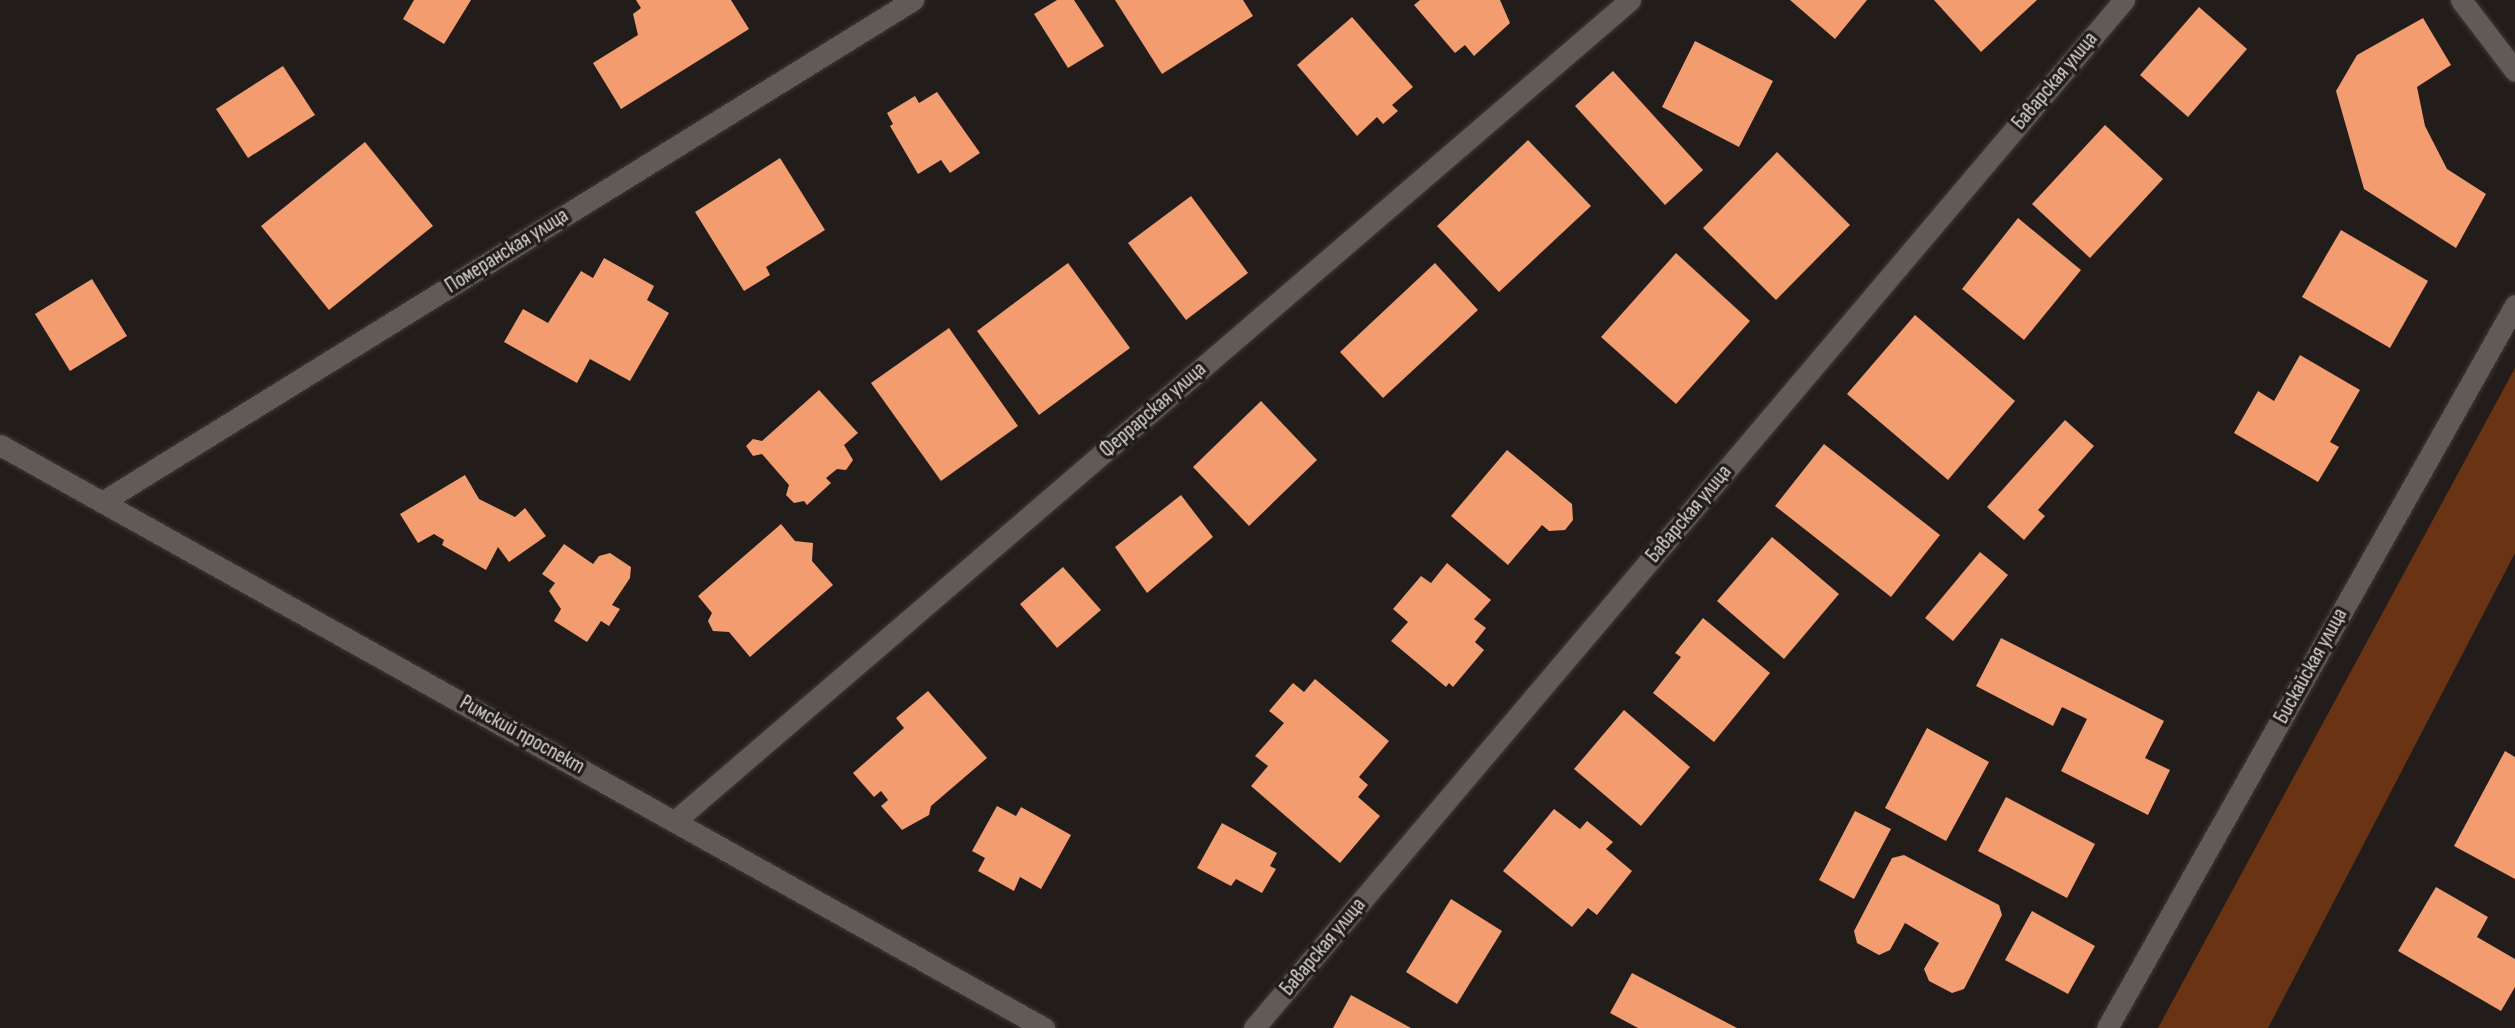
<!DOCTYPE html>
<meta charset="utf-8">
<style>
body{margin:0}
#map{position:relative;width:2515px;height:1028px;overflow:hidden;background:#221d1a;font-family:"Sofia Sans Condensed",sans-serif}
div>[style]{position:absolute}
.green>*{inset:0;background:#6a3313}
.building>*{inset:0;background:#f29c6f}
.roads{filter:drop-shadow(0 0 2px #3d3937) drop-shadow(0 0 2px #3d3937)}
.street>*{height:21px;margin:-10.5px;padding:0 10.5px;transform-origin:10.5px;border-radius:10.5px;background:#615b58}
span{translate:-50% -50%;white-space:nowrap;text-align:center;line-height:1.15;-webkit-text-stroke:7px #221d1a;paint-order:stroke}
.street-label{font-size:21px;color:#dad7d5}
</style>
<div id="map">
<div class="green">
<i style="clip-path:polygon(2515px 368px,2515px 553px,2268px 1028px,2158px 1028px)"></i>
</div>
<div class="building">
<i style="clip-path:polygon(414px 0,471px 0,444px 44px,403px 19px)"></i>
<i style="clip-path:polygon(636px 0,731px 0,749px 29px,621px 109px,593px 63px,638px 35px,633px 14px,641px 8px)"></i>
<i style="clip-path:polygon(1057px 0,1074px 0,1104px 46px,1068px 68px,1034px 14px)"></i>
<i style="clip-path:polygon(1115px 0,1243px 0,1253px 16px,1162px 74px)"></i>
<i style="clip-path:polygon(1420px 0,1500px 0,1510px 23px,1474px 56px,1465px 45px,1455px 53px,1414px 5px)"></i>
<i style="clip-path:polygon(1790px 0,1867px 0,1835px 39px)"></i>
<i style="clip-path:polygon(1934px 0,2037px 0,1981px 52px)"></i>
<i style="clip-path:polygon(2199px 7px,2247px 49px,2188px 117px,2140px 75px)"></i>
<i style="clip-path:polygon(1352px 17px,1413px 87px,1392px 105px,1398px 111px,1383px 124px,1377px 117px,1357px 136px,1297px 65px)"></i>
<i style="clip-path:polygon(2423px 18px,2451px 65px,2417px 87px,2425px 126px,2447px 169px,2486px 194px,2456px 248px,2364px 189px,2336px 91px,2357px 55px)"></i>
<i style="clip-path:polygon(1695px 41px,1773px 81px,1739px 147px,1662px 107px)"></i>
<i style="clip-path:polygon(283px 66px,315px 115px,248px 158px,216px 109px)"></i>
<i style="clip-path:polygon(1613px 71px,1703px 170px,1665px 205px,1575px 106px)"></i>
<i style="clip-path:polygon(937px 92px,980px 153px,950px 173px,941px 160px,918px 174px,890px 126px,893px 124px,887px 113px,915px 96px,919px 103px)"></i>
<i style="clip-path:polygon(2105px 125px,2163px 179px,2090px 258px,2032px 204px)"></i>
<i style="clip-path:polygon(1528px 140px,1591px 206px,1499px 292px,1437px 226px)"></i>
<i style="clip-path:polygon(365px 142px,433px 226px,329px 310px,261px 226px)"></i>
<i style="clip-path:polygon(1777px 152px,1850px 225px,1776px 300px,1703px 228px)"></i>
<i style="clip-path:polygon(780px 158px,825px 230px,766px 267px,770px 275px,744px 291px,695px 212px)"></i>
<i style="clip-path:polygon(1191px 196px,1248px 273px,1186px 320px,1128px 243px)"></i>
<i style="clip-path:polygon(2018px 218px,2081px 270px,2024px 340px,1962px 289px)"></i>
<i style="clip-path:polygon(2341px 230px,2428px 281px,2390px 348px,2302px 297px)"></i>
<i style="clip-path:polygon(1676px 253px,1750px 321px,1676px 404px,1601px 337px)"></i>
<i style="clip-path:polygon(604px 258px,654px 286px,647px 300px,669px 313px,630px 381px,590px 359px,577px 383px,504px 342px,523px 309px,548px 323px,581px 271px,593px 278px)"></i>
<i style="clip-path:polygon(1068px 263px,1130px 348px,1039px 415px,977px 331px)"></i>
<i style="clip-path:polygon(1435px 263px,1478px 310px,1383px 398px,1340px 352px)"></i>
<i style="clip-path:polygon(92px 279px,127px 336px,70px 371px,35px 314px)"></i>
<i style="clip-path:polygon(1915px 315px,2015px 401px,1948px 480px,1847px 394px)"></i>
<i style="clip-path:polygon(949px 328px,1018px 426px,941px 481px,871px 383px)"></i>
<i style="clip-path:polygon(2300px 355px,2360px 390px,2330px 442px,2339px 447px,2318px 482px,2234px 433px,2258px 391px,2274px 401px)"></i>
<i style="clip-path:polygon(819px 390px,858px 433px,844px 445px,853px 460px,846px 470px,837px 469px,826px 478px,831px 483px,807px 505px,804px 501px,794px 503px,786px 495px,789px 485px,762px 454px,753px 456px,746px 446px,753px 439px,762px 441px)"></i>
<i style="clip-path:polygon(1261px 401px,1317px 460px,1249px 526px,1193px 467px)"></i>
<i style="clip-path:polygon(2065px 420px,2094px 446px,2038px 510px,2045px 516px,2024px 540px,1987px 507px)"></i>
<i style="clip-path:polygon(1824px 444px,1940px 535px,1891px 597px,1775px 506px)"></i>
<i style="clip-path:polygon(1507px 450px,1572px 504px,1573px 520px,1565px 530px,1549px 531px,1542px 525px,1508px 565px,1451px 516px)"></i>
<i style="clip-path:polygon(465px 475px,479px 499px,515px 517px,525px 508px,546px 536px,509px 562px,498px 547px,486px 570px,442px 545px,444px 540px,434px 534px,418px 543px,400px 514px)"></i>
<i style="clip-path:polygon(1181px 495px,1213px 537px,1147px 593px,1115px 547px)"></i>
<i style="clip-path:polygon(781px 524px,795px 541px,813px 543px,812px 561px,833px 585px,750px 657px,729px 632px,713px 631px,708px 621px,712px 613px,698px 596px)"></i>
<i style="clip-path:polygon(1772px 537px,1839px 594px,1784px 659px,1717px 601px)"></i>
<i style="clip-path:polygon(564px 544px,593px 564px,599px 556px,610px 553px,631px 567px,630px 578px,612px 605px,620px 609px,609px 626px,601px 621px,587px 642px,554px 621px,561px 609px,549px 591px,555px 583px,542px 574px)"></i>
<i style="clip-path:polygon(1980px 552px,2008px 575px,1953px 641px,1925px 618px)"></i>
<i style="clip-path:polygon(1447px 563px,1491px 600px,1474px 619px,1486px 628px,1475px 642px,1484px 650px,1453px 687px,1449px 683px,1446px 687px,1391px 641px,1408px 622px,1393px 609px,1421px 576px,1431px 583px)"></i>
<i style="clip-path:polygon(1063px 567px,1101px 610px,1057px 648px,1020px 604px)"></i>
<i style="clip-path:polygon(1703px 618px,1770px 673px,1714px 742px,1653px 693px,1681px 657px,1675px 653px)"></i>
<i style="clip-path:polygon(2001px 638px,2164px 721px,2145px 758px,2170px 770px,2148px 815px,2061px 771px,2087px 719px,2062px 707px,2053px 726px,1976px 686px)"></i>
<i style="clip-path:polygon(1315px 679px,1389px 741px,1359px 777px,1368px 785px,1358px 797px,1380px 816px,1340px 863px,1251px 786px,1268px 766px,1255px 756px,1284px 723px,1269px 711px,1293px 683px,1304px 692px)"></i>
<i style="clip-path:polygon(928px 691px,987px 758px,931px 806px,929px 815px,902px 830px,881px 806px,888px 800px,881px 791px,874px 797px,853px 773px,904px 728px,896px 718px)"></i>
<i style="clip-path:polygon(1624px 710px,1690px 767px,1641px 826px,1574px 769px)"></i>
<i style="clip-path:polygon(1927px 728px,1989px 762px,1946px 841px,1885px 808px)"></i>
<i style="clip-path:polygon(2505px 751px,2515px 757px,2515px 879px,2454px 846px)"></i>
<i style="clip-path:polygon(2006px 797px,2095px 844px,2067px 898px,1978px 851px)"></i>
<i style="clip-path:polygon(997px 806px,1016px 816px,1021px 807px,1071px 835px,1041px 889px,1020px 877px,1014px 891px,978px 871px,985px 858px,972px 851px)"></i>
<i style="clip-path:polygon(1554px 809px,1580px 829px,1587px 821px,1613px 842px,1606px 849px,1632px 871px,1597px 915px,1588px 908px,1572px 927px,1503px 871px)"></i>
<i style="clip-path:polygon(1855px 811px,1891px 829px,1854px 899px,1819px 880px)"></i>
<i style="clip-path:polygon(1222px 823px,1277px 853px,1270px 866px,1276px 869px,1262px 893px,1236px 879px,1231px 886px,1197px 868px)"></i>
<i style="clip-path:polygon(1904px 855px,1999px 905px,2002px 915px,1964px 989px,1952px 993px,1929px 981px,1924px 969px,1939px 943px,1905px 923px,1890px 950px,1879px 955px,1857px 943px,1854px 931px,1892px 858px)"></i>
<i style="clip-path:polygon(2436px 887px,2488px 917px,2477px 937px,2515px 959px,2515px 987px,2501px 1011px,2398px 951px)"></i>
<i style="clip-path:polygon(1451px 899px,1502px 931px,1457px 1004px,1406px 972px)"></i>
<i style="clip-path:polygon(2032px 911px,2095px 946px,2068px 994px,2005px 960px)"></i>
<i style="clip-path:polygon(1632px 973px,1737px 1028px,1638px 1028px,1610px 1013px)"></i>
<i style="clip-path:polygon(1351px 995px,1411px 1028px,1333px 1028px)"></i>
</div>
<div class="roads">
<div class="street">
<i style="left:2461px;top:0;width:89px;rotate:52.7deg"></i>
<i style="left:0;top:445px;width:1196px;rotate:29.18deg"></i>
<i style="left:102px;top:502px;width:954px;rotate:-31.76deg"></i>
<i style="left:676px;top:820px;width:1258px;rotate:-40.68deg"></i>
<i style="left:1254px;top:1028px;width:1347px;rotate:-49.76deg"></i>
<i style="left:2107px;top:1028px;width:830px;rotate:-60.56deg"></i>
</div>
</div>
<div class="street-label">
<span style="left:2055px;top:81px;rotate:-50deg">Баварская улица</span>
<span style="left:507px;top:251px;rotate:-32deg">Померанская улица</span>
<span style="left:1153px;top:410px;rotate:-41deg">Феррарская улица</span>
<span style="left:1689px;top:514px;rotate:-50deg">Баварская улица</span>
<span style="left:2311px;top:666px;rotate:-61deg">Бискайская улица</span>
<span style="left:522px;top:735px;rotate:29deg">Римский проспект</span>
<span style="left:1323px;top:947px;rotate:-50deg">Баварская улица</span>
</div>
</div>
